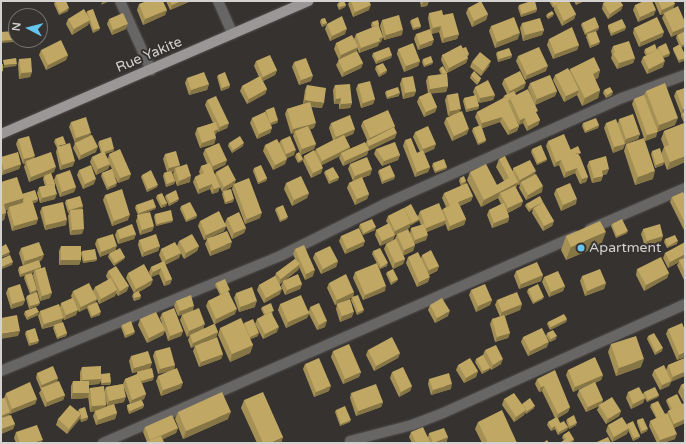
<!DOCTYPE html>
<style>
body{margin:0}
#map{position:relative;width:686px;height:444px;overflow:hidden;background:#353230;font-family:"Varela Round",sans-serif}
div>[style]{position:absolute}
.roads{filter:drop-shadow(0 0 1px #524f4d) drop-shadow(0 0 1px #524f4d)}
.minor>*{height:10px;margin:-5px;padding:0 5px;transform-origin:5px;border-radius:5px;background:#686665}
.major>*{height:10px;margin:-5px;padding:0 5px;transform-origin:5px;border-radius:5px;background:#9b9797}
.wall>*{inset:0;background:#a59055}
.shaded-wall>*{inset:0;background:#867545}
.building>*{inset:0;background:#c0a763}
.dots>*{width:11px;height:11px;translate:-50% -50%;box-sizing:border-box;border:2px solid #353230;border-radius:50%}
span{translate:-50% -50%;white-space:nowrap;text-align:center;line-height:1.15;-webkit-text-stroke:4px #353230;paint-order:stroke}
.street-label{font-size:14px;color:#d4d2d1}
.poi-label{font-size:14px;color:#d4d2d1}
.left{translate:0 -50%;text-align:left}
.frame{position:absolute;inset:0;border:2px solid #d4d2d1;pointer-events:none}
.north{position:absolute;left:8px;top:8px;width:40px;height:40px;box-sizing:border-box;background:#353230;border:1px solid #757270;border-radius:50%;rotate:277deg;font-size:11px;font-weight:700;line-height:16px;text-align:center;color:#d4d2d1}
.north::after{content:'';display:block;margin:auto;width:14px;height:18px;background:#64c5ee;clip-path:polygon(50% 0,100% 100%,50% 72%,0 100%)}
</style>
<div id="map">
<div class="roads">
<div class="minor">
<i style="left:120px;top:1px;width:76px;rotate:65.8deg"></i>
<i style="left:218px;top:1px;width:36px;rotate:66deg"></i>
<i style="left:590px;top:229px;width:103px;rotate:-23.3deg"></i>
<i style="left:1px;top:371px;width:304px;rotate:-22.4deg"></i>
<i style="left:282px;top:255px;width:115px;rotate:-26.3deg"></i>
<i style="left:385px;top:204px;width:260px;rotate:-24.1deg"></i>
<i style="left:622px;top:98px;width:67px;rotate:-20.1deg"></i>
<i style="left:350px;top:441px;width:64px;rotate:-14.5deg"></i>
<i style="left:412px;top:425px;width:33px;rotate:-21deg"></i>
<i style="left:443px;top:413px;width:265px;rotate:-24.2deg"></i>
<i style="left:103px;top:443px;width:516px;rotate:-23.64deg"></i>
</div>
<div class="major">
<i style="left:1px;top:134px;width:335px;rotate:-23.4deg"></i>
</div>
</div>
<div class="wall">
<i style="clip-path:polygon(55px 1px,68px 11px,59px 15px,54px 4px)"></i>
<i style="clip-path:polygon(166px 1px,191px 1px,170px 10px)"></i>
<i style="clip-path:polygon(350px 1px,369px 1px,369px 10px,353px 17px,348px 4px)"></i>
<i style="clip-path:polygon(420px 1px,429px 1px,427px 6px,421px 7px)"></i>
<i style="clip-path:polygon(549px 1px,561px 1px,576px 14px,574px 19px,562px 26px,554px 10px,554px 7px,553px 8px)"></i>
<i style="clip-path:polygon(574px 1px,584px 1px,576px 5px)"></i>
<i style="clip-path:polygon(654px 1px,674px 1px,673px 8px,685px 31px,671px 37px,662px 18px,664px 14px,660px 15px)"></i>
<i style="clip-path:polygon(338px 3px,346px 5px,345px 7px,339px 10px,337px 5px)"></i>
<i style="clip-path:polygon(603px 3px,623px 5px,621px 10px,608px 19px,602px 9px)"></i>
<i style="clip-path:polygon(139px 4px,167px 10px,165px 15px,143px 25px,137px 10px)"></i>
<i style="clip-path:polygon(519px 5px,537px 9px,536px 12px,521px 17px,518px 8px)"></i>
<i style="clip-path:polygon(635px 5px,654px 15px,638px 22px,633px 10px)"></i>
<i style="clip-path:polygon(468px 8px,488px 14px,486px 20px,472px 27px,466px 13px)"></i>
<i style="clip-path:polygon(87px 11px,100px 28px,99px 30px,93px 33px,89px 22px,88px 25px,72px 35px,66px 24px,68px 19px,86px 14px)"></i>
<i style="clip-path:polygon(429px 13px,443px 15px,459px 34px,457px 39px,442px 43px,439px 32px,431px 34px,428px 18px)"></i>
<i style="clip-path:polygon(547px 14px,553px 16px,548px 19px,546px 16px)"></i>
<i style="clip-path:polygon(109px 19px,126px 29px,112px 35px,107px 24px)"></i>
<i style="clip-path:polygon(321px 19px,327px 23px,326px 25px,322px 27px,320px 22px)"></i>
<i style="clip-path:polygon(382px 20px,402px 35px,384px 40px,380px 26px)"></i>
<i style="clip-path:polygon(411px 20px,421px 26px,420px 28px,413px 30px,410px 22px)"></i>
<i style="clip-path:polygon(372px 22px,379px 24px,379px 26px,383px 37px,381px 42px,379px 43px,378px 46px,359px 53px,357px 48px,356px 52px,363px 63px,361px 68px,342px 77px,336px 65px,339px 60px,334px 49px,336px 43px,354px 39px,356px 34px,372px 28px,371px 25px)"></i>
<i style="clip-path:polygon(522px 23px,544px 30px,542px 35px,523px 41px,520px 28px)"></i>
<i style="clip-path:polygon(582px 23px,599px 27px,598px 30px,585px 35px,581px 25px)"></i>
<i style="clip-path:polygon(327px 24px,345px 34px,330px 41px,325px 29px)"></i>
<i style="clip-path:polygon(608px 25px,626px 27px,625px 30px,611px 36px,608px 28px)"></i>
<i style="clip-path:polygon(491px 26px,518px 39px,495px 48px,489px 31px)"></i>
<i style="clip-path:polygon(634px 28px,664px 32px,662px 37px,639px 47px,633px 33px)"></i>
<i style="clip-path:polygon(416px 34px,432px 45px,418px 50px,414px 39px)"></i>
<i style="clip-path:polygon(587px 34px,599px 44px,590px 48px,586px 37px)"></i>
<i style="clip-path:polygon(677px 35px,685px 46px,681px 47px,685px 55px,685px 60px,679px 63px,673px 50px,673px 48px,679px 45px,676px 38px)"></i>
<i style="clip-path:polygon(549px 39px,579px 45px,577px 50px,553px 59px,547px 45px)"></i>
<i style="clip-path:polygon(613px 46px,635px 58px,633px 63px,617px 69px,611px 58px,612px 55px,611px 51px)"></i>
<i style="clip-path:polygon(658px 47px,670px 53px,669px 56px,663px 58px,663px 67px,647px 74px,641px 62px,643px 57px,646px 56px,644px 52px,645px 49px,657px 49px)"></i>
<i style="clip-path:polygon(463px 48px,469px 54px,468px 56px,467px 57px,468px 58px,466px 63px,447px 73px,441px 60px,442px 55px)"></i>
<i style="clip-path:polygon(398px 49px,420px 61px,418px 66px,404px 72px,397px 54px)"></i>
<i style="clip-path:polygon(41px 50px,68px 55px,66px 60px,46px 70px,39px 55px)"></i>
<i style="clip-path:polygon(497px 52px,512px 55px,511px 58px,498px 62px,496px 54px)"></i>
<i style="clip-path:polygon(373px 53px,392px 55px,391px 58px,376px 64px,372px 56px)"></i>
<i style="clip-path:polygon(518px 56px,546px 71px,525px 80px,516px 61px)"></i>
<i style="clip-path:polygon(19px 59px,32px 72px,30px 77px,19px 79px,18px 64px)"></i>
<i style="clip-path:polygon(423px 59px,433px 62px,432px 64px,424px 67px,422px 62px)"></i>
<i style="clip-path:polygon(256px 61px,277px 70px,275px 75px,263px 81px,267px 89px,265px 94px,247px 104px,240px 91px,242px 86px,259px 77px,254px 66px)"></i>
<i style="clip-path:polygon(294px 62px,311px 81px,299px 85px,292px 67px)"></i>
<i style="clip-path:polygon(472px 62px,489px 66px,481px 76px,470px 67px)"></i>
<i style="clip-path:polygon(376px 66px,387px 70px,386px 73px,379px 77px,375px 69px)"></i>
<i style="clip-path:polygon(440px 68px,447px 73px,448px 86px,446px 92px,431px 93px,437px 107px,435px 112px,424px 117px,417px 102px,419px 97px,428px 93px,426px 81px,428px 76px,441px 74px,439px 70px)"></i>
<i style="clip-path:polygon(570px 69px,600px 70px,598px 78px,595px 79px,600px 90px,598px 98px,582px 106px,577px 95px,564px 102px,553px 80px,555px 75px,569px 71px)"></i>
<i style="clip-path:polygon(218px 75px,230px 85px,229px 88px,221px 91px,217px 77px)"></i>
<i style="clip-path:polygon(471px 75px,481px 78px,480px 81px,477px 85px,470px 78px)"></i>
<i style="clip-path:polygon(187px 78px,209px 84px,207px 90px,189px 95px,185px 83px)"></i>
<i style="clip-path:polygon(402px 78px,416px 91px,414px 96px,403px 99px,400px 84px)"></i>
<i style="clip-path:polygon(504px 79px,524px 88px,515px 93px,516px 95px,537px 114px,540px 120px,538px 125px,527px 131px,523px 123px,519px 125px,515px 118px,519px 126px,517px 131px,508px 135px,500px 122px,482px 128px,486px 140px,485px 142px,478px 145px,472px 131px,473px 128px,479px 126px,475px 117px,477px 112px,503px 98px,504px 96px,507px 94px,502px 84px)"></i>
<i style="clip-path:polygon(530px 83px,557px 91px,555px 96px,535px 105px,528px 88px)"></i>
<i style="clip-path:polygon(358px 84px,375px 99px,373px 104px,361px 108px,356px 89px)"></i>
<i style="clip-path:polygon(307px 85px,322px 108px,311px 107px,314px 128px,310px 129px,316px 144px,314px 149px,301px 155px,303px 159px,302px 161px,298px 163px,295px 157px,296px 154px,300px 153px,293px 136px,294px 133px,291px 134px,285px 114px,287px 109px,303px 104px,305px 90px)"></i>
<i style="clip-path:polygon(335px 85px,352px 103px,350px 108px,339px 109px,339px 104px,334px 104px,333px 90px)"></i>
<i style="clip-path:polygon(475px 87px,495px 95px,493px 100px,479px 103px,477px 100px,479px 106px,478px 109px,466px 112px,463px 101px,464px 98px,475px 96px,473px 92px)"></i>
<i style="clip-path:polygon(685px 88px,685px 162px,667px 170px,664px 162px,663px 165px,655px 168px,651px 154px,652px 151px,661px 154px,664px 147px,661px 139px,664px 131px,684px 123px,681px 116px,681px 114px,674px 96px,676px 91px)"></i>
<i style="clip-path:polygon(604px 90px,612px 95px,606px 98px,603px 93px)"></i>
<i style="clip-path:polygon(386px 91px,399px 96px,387px 99px,385px 93px)"></i>
<i style="clip-path:polygon(646px 91px,675px 125px,657px 132px,656px 137px,645px 141px,632px 104px,634px 99px,644px 95px)"></i>
<i style="clip-path:polygon(447px 95px,460px 112px,467px 134px,452px 141px,444px 123px,446px 118px,454px 115px,448px 116px,445px 100px)"></i>
<i style="clip-path:polygon(207px 100px,229px 123px,227px 128px,218px 132px,217px 131px,216px 134px,215px 135px,216px 138px,214px 144px,200px 148px,195px 134px,197px 128px,213px 123px,205px 105px)"></i>
<i style="clip-path:polygon(266px 110px,278px 120px,277px 123px,271px 125px,272px 128px,270px 133px,257px 139px,250px 123px,252px 118px,265px 112px)"></i>
<i style="clip-path:polygon(619px 119px,640px 134px,638px 139px,625px 144px,623px 149px,613px 153px,604px 128px,606px 123px,618px 123px)"></i>
<i style="clip-path:polygon(363px 121px,395px 126px,394px 128px,395px 138px,368px 151px,367px 155px,343px 166px,339px 158px,340px 156px,322px 165px,321px 173px,311px 178px,303px 161px,304px 156px,315px 151px,316px 149px,333px 140px,329px 128px,331px 123px,355px 129px,353px 134px,345px 137px,350px 147px,349px 149px,366px 143px,367px 140px,361px 126px)"></i>
<i style="clip-path:polygon(71px 122px,91px 135px,96px 152px,79px 160px,73px 148px,75px 143px,69px 127px)"></i>
<i style="clip-path:polygon(583px 123px,599px 125px,598px 128px,585px 133px,582px 126px)"></i>
<i style="clip-path:polygon(415px 132px,436px 144px,434px 149px,424px 153px,430px 167px,428px 172px,415px 177px,403px 146px,405px 140px,417px 153px,420px 152px,413px 137px)"></i>
<i style="clip-path:polygon(18px 139px,34px 158px,54px 172px,51px 173px,55px 184px,55px 199px,40px 203px,37px 193px,39px 187px,45px 186px,43px 179px,44px 176px,29px 182px,24px 167px,25px 164px,23px 164px,16px 144px)"></i>
<i style="clip-path:polygon(55px 139px,73px 166px,60px 170px,56px 152px,57px 148px,54px 142px)"></i>
<i style="clip-path:polygon(281px 140px,294px 155px,287px 158px,285px 164px,273px 170px,263px 151px,265px 145px,279px 143px)"></i>
<i style="clip-path:polygon(99px 141px,114px 151px,105px 154px,108px 159px,109px 154px,131px 174px,129px 179px,118px 183px,114px 175px,116px 186px,107px 190px,101px 176px,102px 173px,112px 169px,110px 165px,108px 169px,96px 175px,90px 162px,92px 157px,101px 153px,98px 144px)"></i>
<i style="clip-path:polygon(548px 141px,570px 150px,580px 156px,588px 177px,586px 182px,580px 184px,575px 173px,564px 178px,559px 165px,554px 167px,546px 146px)"></i>
<i style="clip-path:polygon(229px 143px,243px 146px,232px 153px,228px 146px)"></i>
<i style="clip-path:polygon(626px 144px,653px 179px,635px 185px,624px 151px)"></i>
<i style="clip-path:polygon(205px 149px,227px 160px,225px 165px,213px 170px,215px 175px,216px 172px,235px 184px,260px 218px,245px 224px,232px 189px,233px 186px,222px 192px,220px 187px,218px 192px,212px 194px,210px 189px,198px 194px,193px 182px,195px 177px,200px 174px,199px 172px,201px 166px,207px 164px,203px 154px)"></i>
<i style="clip-path:polygon(376px 149px,400px 155px,398px 160px,382px 166px,374px 154px)"></i>
<i style="clip-path:polygon(532px 149px,547px 159px,546px 161px,537px 165px,531px 152px)"></i>
<i style="clip-path:polygon(165px 154px,180px 165px,179px 167px,190px 182px,177px 186px,173px 174px,174px 171px,172px 172px,175px 181px,174px 184px,166px 187px,163px 176px,164px 173px,167px 172px,163px 159px)"></i>
<i style="clip-path:polygon(1px 157px,21px 164px,19px 169px,2px 175px,1px 171px)"></i>
<i style="clip-path:polygon(499px 159px,513px 171px,513px 168px,535px 174px,542px 192px,526px 200px,519px 188px,520px 184px,518px 185px,517px 184px,516px 188px,523px 201px,521px 206px,508px 213px,509px 217px,508px 222px,492px 228px,487px 215px,489px 210px,501px 204px,498px 198px,481px 207px,467px 180px,470px 172px,497px 185px,504px 181px,496px 167px)"></i>
<i style="clip-path:polygon(589px 161px,607px 174px,603px 175px,601px 181px,592px 183px,587px 166px)"></i>
<i style="clip-path:polygon(433px 163px,447px 167px,446px 169px,435px 173px,432px 166px)"></i>
<i style="clip-path:polygon(350px 164px,372px 169px,370px 175px,362px 178px,369px 194px,367px 199px,355px 205px,347px 188px,349px 183px,353px 181px,348px 169px)"></i>
<i style="clip-path:polygon(254px 168px,267px 178px,266px 181px,258px 184px,253px 171px)"></i>
<i style="clip-path:polygon(79px 170px,94px 184px,83px 189px,77px 175px)"></i>
<i style="clip-path:polygon(379px 170px,395px 176px,394px 179px,382px 184px,378px 172px)"></i>
<i style="clip-path:polygon(325px 171px,339px 177px,338px 180px,329px 184px,324px 173px)"></i>
<i style="clip-path:polygon(56px 175px,76px 187px,74px 192px,60px 197px,54px 180px)"></i>
<i style="clip-path:polygon(142px 175px,157px 187px,147px 192px,141px 177px)"></i>
<i style="clip-path:polygon(460px 178px,466px 181px,465px 184px,461px 186px,459px 181px)"></i>
<i style="clip-path:polygon(1px 182px,22px 194px,38px 199px,37px 202px,33px 203px,38px 219px,36px 224px,12px 231px,7px 212px,8px 210px,6px 210px,4px 220px,1px 221px)"></i>
<i style="clip-path:polygon(286px 183px,309px 193px,307px 198px,292px 206px,284px 189px)"></i>
<i style="clip-path:polygon(556px 189px,576px 204px,561px 211px,554px 194px)"></i>
<i style="clip-path:polygon(223px 191px,233px 202px,225px 204px,222px 194px)"></i>
<i style="clip-path:polygon(444px 193px,473px 196px,471px 201px,460px 206px,466px 219px,464px 225px,448px 231px,445px 223px,444px 225px,427px 232px,426px 240px,415px 244px,415px 245px,413px 251px,403px 255px,405px 259px,403px 264px,393px 269px,384px 249px,386px 244px,395px 239px,397px 234px,410px 233px,411px 228px,421px 225px,419px 220px,418px 221px,411px 225px,411px 224px,409px 228px,395px 235px,393px 240px,380px 246px,375px 235px,376px 230px,388px 224px,386px 221px,388px 216px,404px 208px,418px 216px,420px 211px,442px 210px,443px 209px,446px 207px,442px 198px)"></i>
<i style="clip-path:polygon(105px 195px,128px 220px,112px 226px,103px 200px)"></i>
<i style="clip-path:polygon(157px 195px,167px 203px,166px 206px,161px 208px,156px 198px)"></i>
<i style="clip-path:polygon(166px 195px,178px 201px,169px 206px,165px 197px)"></i>
<i style="clip-path:polygon(685px 196px,685px 232px,670px 202px,672px 197px)"></i>
<i style="clip-path:polygon(66px 200px,83px 206px,82px 209px,80px 210px,82px 234px,70px 235px,68px 216px,69px 213px,68px 213px,65px 203px)"></i>
<i style="clip-path:polygon(543px 202px,542px 203px,554px 221px,552px 226px,543px 231px,532px 213px,533px 209px,529px 212px,525px 206px,526px 204px)"></i>
<i style="clip-path:polygon(136px 205px,156px 207px,155px 209px,142px 214px,154px 226px,152px 231px,140px 235px,136px 221px,138px 215px,135px 208px)"></i>
<i style="clip-path:polygon(181px 206px,197px 215px,196px 218px,186px 222px,180px 209px)"></i>
<i style="clip-path:polygon(42px 207px,66px 225px,45px 230px,40px 212px)"></i>
<i style="clip-path:polygon(276px 208px,287px 219px,280px 222px,275px 210px)"></i>
<i style="clip-path:polygon(155px 214px,173px 220px,172px 222px,156px 226px,154px 217px)"></i>
<i style="clip-path:polygon(227px 218px,246px 228px,244px 233px,232px 239px,226px 226px,224px 231px,211px 237px,230px 248px,210px 256px,205px 244px,207px 239px,204px 240px,198px 226px,200px 221px,225px 223px)"></i>
<i style="clip-path:polygon(360px 224px,375px 230px,363px 235px,359px 227px)"></i>
<i style="clip-path:polygon(612px 224px,627px 233px,616px 238px,611px 226px)"></i>
<i style="clip-path:polygon(643px 229px,663px 236px,661px 241px,645px 247px,641px 234px)"></i>
<i style="clip-path:polygon(117px 230px,136px 234px,134px 239px,118px 244px,115px 235px)"></i>
<i style="clip-path:polygon(341px 236px,365px 241px,363px 246px,345px 254px,339px 241px)"></i>
<i style="clip-path:polygon(566px 236px,601px 245px,566px 260px,561px 250px)"></i>
<i style="clip-path:polygon(97px 239px,116px 250px,125px 257px,124px 259px,114px 266px,108px 257px,109px 254px,112px 252px,100px 257px,95px 244px)"></i>
<i style="clip-path:polygon(665px 239px,677px 244px,667px 248px,664px 242px)"></i>
<i style="clip-path:polygon(139px 240px,160px 246px,158px 251px,142px 257px,138px 245px)"></i>
<i style="clip-path:polygon(179px 241px,199px 246px,197px 251px,184px 259px,179px 250px,181px 253px,179px 258px,165px 265px,172px 279px,170px 284px,164px 286px,159px 274px,151px 277px,149px 272px,151px 267px,162px 262px,159px 255px,161px 249px,177px 246px)"></i>
<i style="clip-path:polygon(685px 243px,685px 280px,684px 280px,677px 265px,679px 262px,668px 268px,663px 258px,665px 253px)"></i>
<i style="clip-path:polygon(61px 246px,81px 253px,82px 251px,97px 259px,96px 261px,83px 263px,81px 254px,81px 260px,79px 265px,59px 265px,59px 251px)"></i>
<i style="clip-path:polygon(21px 248px,42px 260px,39px 261px,41px 267px,41px 268px,50px 298px,40px 301px,33px 275px,34px 272px,20px 277px,18px 270px,19px 267px,23px 266px,19px 253px)"></i>
<i style="clip-path:polygon(295px 249px,313px 276px,305px 280px,299px 267px,298px 270px,285px 280px,302px 284px,300px 289px,285px 295px,281px 286px,283px 282px,280px 284px,280px 294px,264px 303px,257px 290px,259px 285px,275px 276px,276px 273px,295px 259px,293px 254px)"></i>
<i style="clip-path:polygon(373px 251px,387px 266px,380px 269px,372px 254px)"></i>
<i style="clip-path:polygon(315px 253px,338px 261px,336px 267px,321px 274px,313px 258px)"></i>
<i style="clip-path:polygon(422px 255px,439px 266px,437px 271px,429px 275px,428px 282px,417px 287px,406px 263px,408px 257px,421px 258px)"></i>
<i style="clip-path:polygon(637px 269px,669px 273px,667px 278px,644px 291px,636px 275px)"></i>
<i style="clip-path:polygon(108px 271px,127px 291px,118px 296px,116px 293px,115px 296px,99px 304px,97px 299px,95px 303px,100px 315px,91px 318px,87px 308px,79px 312px,77px 309px,76px 315px,64px 320px,61px 313px,63px 318px,61px 323px,67px 333px,66px 336px,57px 339px,53px 328px,54px 326px,42px 329px,38px 316px,40px 311px,60px 307px,61px 303px,72px 298px,71px 296px,73px 291px,93px 291px,95px 287px,108px 280px,106px 276px)"></i>
<i style="clip-path:polygon(516px 271px,543px 275px,541px 281px,519px 289px,514px 276px)"></i>
<i style="clip-path:polygon(355px 272px,385px 291px,363px 300px,353px 278px)"></i>
<i style="clip-path:polygon(387px 272px,398px 279px,397px 281px,391px 285px,386px 274px)"></i>
<i style="clip-path:polygon(128px 273px,151px 285px,139px 292px,141px 296px,140px 299px,134px 301px,132px 296px,134px 293px,126px 278px)"></i>
<i style="clip-path:polygon(25px 275px,36px 292px,39px 305px,29px 309px,26px 298px,27px 296px,30px 294px,24px 278px)"></i>
<i style="clip-path:polygon(582px 276px,606px 283px,604px 289px,585px 296px,580px 281px)"></i>
<i style="clip-path:polygon(544px 277px,565px 286px,563px 291px,549px 297px,542px 282px)"></i>
<i style="clip-path:polygon(216px 283px,229px 292px,235px 314px,215px 324px,218px 332px,216px 337px,204px 342px,223px 354px,221px 359px,199px 367px,193px 351px,195px 346px,191px 348px,188px 340px,190px 335px,187px 337px,180px 320px,182px 315px,187px 313px,178px 316px,174px 306px,176px 301px,193px 311px,204px 329px,214px 324px,206px 306px,208px 301px,220px 295px,215px 285px)"></i>
<i style="clip-path:polygon(329px 283px,354px 292px,353px 297px,342px 302px,352px 317px,340px 322px,336px 309px,337px 304px,335px 305px,327px 288px)"></i>
<i style="clip-path:polygon(8px 288px,25px 300px,23px 305px,11px 309px,6px 293px)"></i>
<i style="clip-path:polygon(528px 289px,543px 299px,533px 304px,527px 292px)"></i>
<i style="clip-path:polygon(471px 290px,492px 300px,490px 305px,476px 312px,469px 295px)"></i>
<i style="clip-path:polygon(236px 293px,255px 307px,239px 312px,234px 298px)"></i>
<i style="clip-path:polygon(352px 297px,363px 312px,357px 315px,351px 300px)"></i>
<i style="clip-path:polygon(497px 300px,522px 304px,520px 310px,505px 316px,510px 333px,508px 338px,495px 342px,490px 324px,492px 319px,500px 317px,495px 305px)"></i>
<i style="clip-path:polygon(280px 304px,309px 311px,310px 307px,325px 327px,317px 330px,309px 314px,307px 318px,286px 328px,278px 310px)"></i>
<i style="clip-path:polygon(430px 305px,448px 316px,435px 323px,428px 310px)"></i>
<i style="clip-path:polygon(262px 307px,273px 313px,272px 314px,277px 332px,263px 339px,255px 324px,257px 319px,264px 315px,261px 309px)"></i>
<i style="clip-path:polygon(25px 311px,38px 315px,27px 320px,24px 314px)"></i>
<i style="clip-path:polygon(162px 313px,183px 331px,181px 336px,168px 341px,165px 331px,163px 335px,147px 343px,138px 325px,140px 319px,162px 323px,160px 318px)"></i>
<i style="clip-path:polygon(567px 319px,566px 322px,550px 330px,547px 324px,548px 322px)"></i>
<i style="clip-path:polygon(244px 323px,258px 336px,250px 339px,253px 345px,250px 353px,230px 362px,218px 335px,220px 328px,243px 325px)"></i>
<i style="clip-path:polygon(122px 325px,134px 334px,125px 338px,121px 327px)"></i>
<i style="clip-path:polygon(668px 329px,685px 330px,685px 357px,677px 360px,666px 334px)"></i>
<i style="clip-path:polygon(26px 331px,38px 343px,29px 346px,25px 334px)"></i>
<i style="clip-path:polygon(547px 333px,556px 339px,550px 342px,546px 336px)"></i>
<i style="clip-path:polygon(648px 336px,662px 351px,655px 355px,647px 339px)"></i>
<i style="clip-path:polygon(523px 337px,547px 347px,528px 356px,521px 342px)"></i>
<i style="clip-path:polygon(611px 344px,641px 367px,616px 376px,608px 352px)"></i>
<i style="clip-path:polygon(368px 350px,400px 353px,398px 358px,374px 371px,366px 355px)"></i>
<i style="clip-path:polygon(485px 350px,501px 364px,491px 370px,490px 368px,489px 370px,482px 374px,475px 362px,476px 359px,483px 355px)"></i>
<i style="clip-path:polygon(155px 351px,175px 365px,174px 370px,181px 388px,161px 396px,156px 381px,158px 376px,169px 371px,158px 374px,153px 356px)"></i>
<i style="clip-path:polygon(333px 351px,361px 372px,359px 377px,343px 384px,331px 357px)"></i>
<i style="clip-path:polygon(evenodd,131px 356px,150px 368px,153px 380px,142px 383px,146px 394px,144px 399px,142px 400px,144px 405px,143px 408px,129px 414px,127px 408px,127px 405px,130px 404px,124px 388px,124px 402px,114px 404px,117px 413px,115px 419px,96px 425px,93px 416px,95px 411px,90px 412px,88px 396px,88px 398px,71px 399px,71px 386px,73px 381px,80px 381px,80px 372px,82px 367px,101px 374px,111px 382px,110px 385px,101px 385px,101px 381px,99px 384px,89px 385px,89px 389px,90px 388px,104px 392px,106px 387px,123px 384px,125px 379px,137px 374px,137px 372px,132px 373px,129px 361px,131px 356px,105px 396px,107px 406px,110px 405px,105px 407px,106px 405px,105px 396px)"></i>
<i style="clip-path:polygon(685px 358px,671px 382px,669px 386px,660px 390px,652px 375px,654px 370px,666px 370px,668px 365px)"></i>
<i style="clip-path:polygon(305px 364px,329px 391px,314px 397px,303px 369px)"></i>
<i style="clip-path:polygon(458px 365px,478px 371px,476px 377px,464px 383px,456px 370px)"></i>
<i style="clip-path:polygon(568px 370px,603px 375px,601px 380px,595px 383px,603px 400px,602px 403px,621px 411px,619px 416px,606px 424px,597px 410px,599px 406px,586px 412px,577px 395px,579px 390px,586px 386px,573px 392px,566px 375px)"></i>
<i style="clip-path:polygon(392px 372px,412px 386px,410px 391px,399px 397px,390px 378px)"></i>
<i style="clip-path:polygon(37px 373px,58px 378px,57px 382px,65px 395px,63px 400px,45px 407px,39px 393px,41px 390px,36px 378px)"></i>
<i style="clip-path:polygon(429px 379px,451px 389px,431px 395px,428px 384px)"></i>
<i style="clip-path:polygon(537px 379px,570px 407px,568px 412px,558px 418px,560px 423px,568px 427px,567px 430px,558px 435px,555px 429px,551px 431px,547px 425px,548px 422px,555px 418px,542px 391px,539px 392px,535px 384px)"></i>
<i style="clip-path:polygon(685px 383px,685px 405px,678px 392px,681px 385px)"></i>
<i style="clip-path:polygon(628px 392px,643px 394px,644px 392px,659px 395px,658px 397px,647px 402px,645px 398px,643px 403px,631px 409px,626px 398px)"></i>
<i style="clip-path:polygon(6px 393px,37px 399px,35px 404px,10px 414px,10px 413px,9px 415px,15px 424px,13px 429px,1px 434px,1px 399px,4px 398px)"></i>
<i style="clip-path:polygon(351px 393px,383px 402px,381px 407px,356px 416px,350px 398px)"></i>
<i style="clip-path:polygon(504px 399px,522px 404px,534px 408px,526px 414px,525px 412px,524px 415px,514px 422px,502px 405px)"></i>
<i style="clip-path:polygon(667px 399px,682px 404px,685px 406px,685px 423px,674px 428px,675px 439px,663px 443px,657px 443px,649px 426px,650px 421px,656px 418px,650px 407px,651px 404px,665px 414px,667px 414px,668px 411px,670px 410px,666px 401px)"></i>
<i style="clip-path:polygon(244px 400px,283px 437px,281px 443px,257px 443px,241px 408px)"></i>
<i style="clip-path:polygon(79px 409px,88px 417px,87px 420px,81px 422px,80px 418px,67px 434px,56px 425px,58px 419px,78px 411px)"></i>
<i style="clip-path:polygon(336px 410px,350px 422px,340px 426px,335px 412px)"></i>
<i style="clip-path:polygon(178px 412px,228px 419px,183px 439px,175px 419px)"></i>
<i style="clip-path:polygon(567px 419px,576px 425px,569px 429px,566px 421px)"></i>
<i style="clip-path:polygon(637px 420px,647px 431px,641px 434px,637px 423px)"></i>
<i style="clip-path:polygon(478px 422px,517px 443px,482px 443px,475px 429px)"></i>
<i style="clip-path:polygon(627px 424px,640px 436px,639px 438px,633px 441px,628px 430px,627px 434px,612px 442px,606px 431px,608px 425px,627px 425px)"></i>
<i style="clip-path:polygon(145px 427px,178px 428px,176px 433px,163px 439px,164px 443px,145px 443px,147px 442px,143px 432px)"></i>
<i style="clip-path:polygon(16px 432px,41px 443px,16px 443px,14px 438px)"></i>
<i style="clip-path:polygon(411px 432px,428px 437px,429px 433px,448px 437px,446px 443px,412px 443px,409px 437px)"></i>
<i style="clip-path:polygon(563px 435px,574px 439px,573px 442px,571px 443px,561px 443px,564px 440px,562px 438px)"></i>
</div>
<div class="shaded-wall">
<i style="clip-path:polygon(105px 1px,110px 1px,101px 5px,102px 2px)"></i>
<i style="clip-path:polygon(181px 1px,191px 1px,170px 10px,172px 5px)"></i>
<i style="clip-path:polygon(427px 1px,429px 1px,427px 6px,421px 7px,423px 2px)"></i>
<i style="clip-path:polygon(580px 1px,584px 1px,576px 5px,577px 3px)"></i>
<i style="clip-path:polygon(675px 4px,673px 9px,660px 15px,662px 10px)"></i>
<i style="clip-path:polygon(346px 5px,345px 7px,339px 10px,340px 7px)"></i>
<i style="clip-path:polygon(371px 5px,369px 10px,353px 17px,355px 12px)"></i>
<i style="clip-path:polygon(623px 5px,621px 10px,608px 19px,610px 14px)"></i>
<i style="clip-path:polygon(69px 8px,68px 11px,59px 15px,60px 13px)"></i>
<i style="clip-path:polygon(537px 9px,536px 12px,521px 17px,522px 14px)"></i>
<i style="clip-path:polygon(167px 10px,165px 15px,143px 25px,145px 19px)"></i>
<i style="clip-path:polygon(656px 10px,654px 15px,638px 22px,640px 17px)"></i>
<i style="clip-path:polygon(488px 14px,486px 20px,472px 27px,474px 21px)"></i>
<i style="clip-path:polygon(554px 14px,553px 16px,548px 19px,549px 16px)"></i>
<i style="clip-path:polygon(576px 14px,574px 19px,562px 26px,564px 21px)"></i>
<i style="clip-path:polygon(90px 20px,88px 25px,72px 35px,74px 29px)"></i>
<i style="clip-path:polygon(327px 23px,326px 25px,322px 27px,323px 24px)"></i>
<i style="clip-path:polygon(128px 24px,126px 29px,112px 35px,113px 30px)"></i>
<i style="clip-path:polygon(421px 26px,420px 28px,413px 30px,414px 28px)"></i>
<i style="clip-path:polygon(441px 26px,439px 32px,431px 34px,433px 28px)"></i>
<i style="clip-path:polygon(599px 27px,598px 30px,585px 35px,586px 33px)"></i>
<i style="clip-path:polygon(626px 27px,625px 30px,611px 36px,612px 33px)"></i>
<i style="clip-path:polygon(685px 27px,685px 31px,671px 37px,673px 32px)"></i>
<i style="clip-path:polygon(100px 28px,99px 30px,93px 33px,94px 30px)"></i>
<i style="clip-path:polygon(347px 29px,345px 34px,330px 41px,332px 36px)"></i>
<i style="clip-path:polygon(403px 30px,402px 35px,384px 40px,386px 35px)"></i>
<i style="clip-path:polygon(544px 30px,542px 35px,523px 41px,525px 35px)"></i>
<i style="clip-path:polygon(664px 32px,662px 37px,639px 47px,641px 42px)"></i>
<i style="clip-path:polygon(520px 33px,518px 39px,495px 48px,497px 42px)"></i>
<i style="clip-path:polygon(459px 34px,457px 39px,442px 43px,444px 38px)"></i>
<i style="clip-path:polygon(383px 37px,381px 42px,379px 43px,378px 46px,359px 53px,361px 48px)"></i>
<i style="clip-path:polygon(15px 40px,14px 42px,1px 43px,1px 41px)"></i>
<i style="clip-path:polygon(434px 40px,432px 45px,418px 50px,420px 45px)"></i>
<i style="clip-path:polygon(600px 42px,599px 44px,590px 48px,591px 45px)"></i>
<i style="clip-path:polygon(685px 44px,685px 46px,681px 48px,682px 45px)"></i>
<i style="clip-path:polygon(579px 45px,577px 50px,553px 59px,555px 54px)"></i>
<i style="clip-path:polygon(358px 47px,356px 52px,339px 60px,341px 55px)"></i>
<i style="clip-path:polygon(670px 53px,669px 56px,661px 59px,662px 57px)"></i>
<i style="clip-path:polygon(68px 55px,66px 60px,46px 70px,48px 65px)"></i>
<i style="clip-path:polygon(392px 55px,391px 58px,376px 64px,377px 61px)"></i>
<i style="clip-path:polygon(512px 55px,511px 58px,498px 62px,499px 59px)"></i>
<i style="clip-path:polygon(468px 58px,466px 63px,447px 73px,449px 68px)"></i>
<i style="clip-path:polygon(635px 58px,633px 63px,617px 69px,619px 63px)"></i>
<i style="clip-path:polygon(685px 58px,685px 60px,679px 63px,679px 60px)"></i>
<i style="clip-path:polygon(420px 61px,418px 66px,404px 72px,406px 66px)"></i>
<i style="clip-path:polygon(491px 61px,489px 66px,481px 76px,483px 71px)"></i>
<i style="clip-path:polygon(665px 61px,663px 67px,647px 74px,649px 69px)"></i>
<i style="clip-path:polygon(433px 62px,432px 64px,424px 67px,425px 65px)"></i>
<i style="clip-path:polygon(363px 63px,361px 68px,342px 77px,344px 72px)"></i>
<i style="clip-path:polygon(17px 64px,16px 66px,3px 68px,4px 65px)"></i>
<i style="clip-path:polygon(548px 66px,546px 71px,525px 80px,527px 75px)"></i>
<i style="clip-path:polygon(277px 70px,275px 75px,261px 82px,263px 77px)"></i>
<i style="clip-path:polygon(387px 70px,386px 73px,379px 77px,380px 74px)"></i>
<i style="clip-path:polygon(600px 70px,598px 78px,590px 82px,593px 74px)"></i>
<i style="clip-path:polygon(32px 72px,30px 77px,19px 79px,21px 73px)"></i>
<i style="clip-path:polygon(313px 76px,311px 81px,299px 85px,301px 80px)"></i>
<i style="clip-path:polygon(526px 83px,524px 88px,508px 96px,510px 91px)"></i>
<i style="clip-path:polygon(209px 84px,207px 90px,189px 95px,191px 90px)"></i>
<i style="clip-path:polygon(230px 85px,229px 88px,221px 91px,222px 88px)"></i>
<i style="clip-path:polygon(448px 86px,446px 92px,428px 94px,430px 89px)"></i>
<i style="clip-path:polygon(267px 89px,265px 94px,247px 104px,249px 99px)"></i>
<i style="clip-path:polygon(579px 90px,577px 95px,564px 102px,566px 96px)"></i>
<i style="clip-path:polygon(600px 90px,598px 98px,582px 106px,585px 98px)"></i>
<i style="clip-path:polygon(416px 91px,414px 96px,403px 99px,405px 93px)"></i>
<i style="clip-path:polygon(557px 91px,555px 96px,535px 105px,537px 99px)"></i>
<i style="clip-path:polygon(613px 92px,612px 95px,606px 98px,607px 95px)"></i>
<i style="clip-path:polygon(400px 93px,399px 96px,387px 99px,388px 97px)"></i>
<i style="clip-path:polygon(495px 95px,493px 100px,479px 103px,480px 98px)"></i>
<i style="clip-path:polygon(341px 98px,339px 104px,334px 104px,336px 99px)"></i>
<i style="clip-path:polygon(375px 99px,373px 104px,361px 108px,363px 103px)"></i>
<i style="clip-path:polygon(305px 100px,324px 103px,322px 108px,303px 105px)"></i>
<i style="clip-path:polygon(352px 103px,350px 108px,339px 109px,341px 104px)"></i>
<i style="clip-path:polygon(479px 106px,478px 109px,466px 112px,467px 109px)"></i>
<i style="clip-path:polygon(437px 107px,435px 112px,424px 117px,426px 112px)"></i>
<i style="clip-path:polygon(461px 109px,459px 114px,448px 116px,450px 111px)"></i>
<i style="clip-path:polygon(683px 109px,685px 109px,685px 113px,682px 113px,681px 115px)"></i>
<i style="clip-path:polygon(502px 117px,500px 122px,480px 129px,482px 123px)"></i>
<i style="clip-path:polygon(525px 118px,523px 123px,519px 125px,520px 120px)"></i>
<i style="clip-path:polygon(678px 118px,675px 125px,657px 132px,656px 137px,645px 141px,647px 135px,657px 132px,659px 125px)"></i>
<i style="clip-path:polygon(278px 120px,277px 123px,269px 125px,270px 123px)"></i>
<i style="clip-path:polygon(540px 120px,538px 125px,527px 131px,528px 126px)"></i>
<i style="clip-path:polygon(229px 123px,227px 128px,218px 132px,220px 127px)"></i>
<i style="clip-path:polygon(316px 123px,314px 128px,296px 133px,295px 131px,294px 133px,291px 134px,293px 129px)"></i>
<i style="clip-path:polygon(599px 125px,598px 128px,585px 133px,586px 131px)"></i>
<i style="clip-path:polygon(395px 126px,393px 131px,368px 143px,370px 138px)"></i>
<i style="clip-path:polygon(519px 126px,517px 131px,508px 135px,510px 130px)"></i>
<i style="clip-path:polygon(272px 128px,270px 133px,257px 139px,259px 134px)"></i>
<i style="clip-path:polygon(218px 129px,216px 134px,212px 136px,214px 131px)"></i>
<i style="clip-path:polygon(355px 129px,353px 134px,334px 142px,336px 137px)"></i>
<i style="clip-path:polygon(469px 129px,467px 134px,452px 141px,454px 136px)"></i>
<i style="clip-path:polygon(91px 133px,90px 138px,74px 144px,76px 138px)"></i>
<i style="clip-path:polygon(397px 133px,395px 138px,368px 151px,367px 155px,343px 166px,345px 161px,368px 150px,369px 146px)"></i>
<i style="clip-path:polygon(640px 134px,638px 139px,625px 144px,623px 149px,613px 153px,614px 147px,624px 144px,626px 139px)"></i>
<i style="clip-path:polygon(216px 138px,214px 144px,200px 148px,202px 143px)"></i>
<i style="clip-path:polygon(486px 140px,485px 142px,478px 145px,479px 143px)"></i>
<i style="clip-path:polygon(244px 143px,243px 146px,232px 153px,233px 150px)"></i>
<i style="clip-path:polygon(316px 144px,314px 149px,300px 155px,302px 149px)"></i>
<i style="clip-path:polygon(436px 144px,434px 149px,421px 155px,423px 149px)"></i>
<i style="clip-path:polygon(98px 147px,96px 152px,79px 160px,81px 155px)"></i>
<i style="clip-path:polygon(350px 147px,348px 152px,341px 153px,340px 156px,320px 166px,322px 161px)"></i>
<i style="clip-path:polygon(114px 149px,114px 151px,101px 155px,102px 153px)"></i>
<i style="clip-path:polygon(296px 150px,294px 155px,284px 159px,286px 154px)"></i>
<i style="clip-path:polygon(400px 155px,398px 160px,382px 166px,384px 161px)"></i>
<i style="clip-path:polygon(35px 156px,33px 161px,26px 161px,25px 164px,23px 164px,24px 159px)"></i>
<i style="clip-path:polygon(685px 156px,685px 162px,667px 170px,670px 162px)"></i>
<i style="clip-path:polygon(287px 159px,285px 164px,273px 170px,275px 165px)"></i>
<i style="clip-path:polygon(303px 159px,302px 161px,298px 163px,299px 161px)"></i>
<i style="clip-path:polygon(547px 159px,546px 161px,537px 165px,538px 163px)"></i>
<i style="clip-path:polygon(227px 160px,225px 165px,211px 172px,213px 166px)"></i>
<i style="clip-path:polygon(561px 160px,559px 165px,554px 167px,556px 162px)"></i>
<i style="clip-path:polygon(75px 161px,73px 166px,60px 170px,62px 165px)"></i>
<i style="clip-path:polygon(664px 162px,663px 165px,655px 168px,656px 165px)"></i>
<i style="clip-path:polygon(21px 164px,19px 169px,2px 175px,4px 170px)"></i>
<i style="clip-path:polygon(110px 164px,108px 169px,96px 175px,98px 169px)"></i>
<i style="clip-path:polygon(180px 165px,178px 170px,175px 168px,174px 171px,167px 173px,169px 168px)"></i>
<i style="clip-path:polygon(56px 167px,54px 172px,29px 182px,31px 177px)"></i>
<i style="clip-path:polygon(430px 167px,428px 172px,415px 177px,417px 172px)"></i>
<i style="clip-path:polygon(447px 167px,446px 169px,435px 173px,436px 171px)"></i>
<i style="clip-path:polygon(323px 168px,321px 173px,311px 178px,313px 173px)"></i>
<i style="clip-path:polygon(577px 168px,575px 173px,564px 178px,566px 172px)"></i>
<i style="clip-path:polygon(372px 169px,370px 175px,353px 181px,355px 176px)"></i>
<i style="clip-path:polygon(609px 169px,607px 174px,600px 176px,602px 171px)"></i>
<i style="clip-path:polygon(536px 171px,534px 176px,521px 182px,520px 184px,518px 185px,520px 180px)"></i>
<i style="clip-path:polygon(655px 171px,653px 179px,635px 185px,638px 177px)"></i>
<i style="clip-path:polygon(131px 174px,129px 179px,118px 183px,120px 178px)"></i>
<i style="clip-path:polygon(191px 176px,190px 182px,177px 186px,179px 181px)"></i>
<i style="clip-path:polygon(395px 176px,394px 179px,382px 184px,383px 181px)"></i>
<i style="clip-path:polygon(603px 176px,601px 181px,592px 183px,594px 178px)"></i>
<i style="clip-path:polygon(339px 177px,338px 180px,329px 184px,330px 181px)"></i>
<i style="clip-path:polygon(588px 177px,586px 182px,580px 184px,582px 179px)"></i>
<i style="clip-path:polygon(267px 178px,266px 181px,258px 184px,259px 182px)"></i>
<i style="clip-path:polygon(96px 179px,94px 184px,83px 189px,85px 184px)"></i>
<i style="clip-path:polygon(236px 180px,234px 185px,234px 184px,233px 186px,222px 192px,224px 187px)"></i>
<i style="clip-path:polygon(175px 181px,174px 184px,166px 187px,167px 184px)"></i>
<i style="clip-path:polygon(466px 181px,465px 184px,461px 186px,462px 183px)"></i>
<i style="clip-path:polygon(518px 182px,516px 189px,500px 193px,498px 198px,481px 207px,484px 200px)"></i>
<i style="clip-path:polygon(117px 183px,116px 186px,107px 190px,108px 187px)"></i>
<i style="clip-path:polygon(212px 184px,210px 189px,198px 194px,199px 189px)"></i>
<i style="clip-path:polygon(158px 185px,157px 187px,147px 192px,148px 189px)"></i>
<i style="clip-path:polygon(543px 186px,542px 192px,526px 200px,528px 195px)"></i>
<i style="clip-path:polygon(76px 187px,74px 192px,60px 197px,62px 192px)"></i>
<i style="clip-path:polygon(220px 187px,218px 192px,212px 194px,214px 189px)"></i>
<i style="clip-path:polygon(309px 193px,307px 198px,292px 206px,294px 200px)"></i>
<i style="clip-path:polygon(57px 194px,55px 199px,40px 203px,42px 198px)"></i>
<i style="clip-path:polygon(369px 194px,367px 199px,355px 205px,357px 199px)"></i>
<i style="clip-path:polygon(473px 196px,471px 201px,456px 207px,458px 202px)"></i>
<i style="clip-path:polygon(24px 198px,21px 206px,9px 207px,8px 210px,1px 212px,4px 204px)"></i>
<i style="clip-path:polygon(38px 199px,37px 202px,23px 206px,24px 204px)"></i>
<i style="clip-path:polygon(179px 199px,178px 201px,169px 206px,170px 203px)"></i>
<i style="clip-path:polygon(234px 199px,233px 202px,225px 204px,226px 202px)"></i>
<i style="clip-path:polygon(577px 199px,576px 204px,561px 211px,563px 205px)"></i>
<i style="clip-path:polygon(523px 201px,521px 206px,506px 213px,508px 208px)"></i>
<i style="clip-path:polygon(543px 202px,542px 204px,534px 208px,533px 209px,529px 212px,530px 209px)"></i>
<i style="clip-path:polygon(167px 203px,166px 206px,161px 208px,162px 205px)"></i>
<i style="clip-path:polygon(83px 206px,82px 209px,70px 212px,70px 210px,69px 213px,68px 213px,69px 210px)"></i>
<i style="clip-path:polygon(156px 207px,155px 209px,138px 216px,139px 213px)"></i>
<i style="clip-path:polygon(6px 213px,4px 220px,1px 221px,1px 214px)"></i>
<i style="clip-path:polygon(262px 213px,260px 218px,245px 224px,247px 219px)"></i>
<i style="clip-path:polygon(130px 215px,128px 220px,112px 226px,114px 221px)"></i>
<i style="clip-path:polygon(197px 215px,196px 218px,186px 222px,187px 220px)"></i>
<i style="clip-path:polygon(288px 217px,287px 219px,280px 222px,281px 220px)"></i>
<i style="clip-path:polygon(509px 217px,508px 222px,492px 228px,494px 223px)"></i>
<i style="clip-path:polygon(38px 219px,36px 224px,12px 231px,14px 226px)"></i>
<i style="clip-path:polygon(419px 219px,418px 221px,411px 225px,412px 223px)"></i>
<i style="clip-path:polygon(466px 219px,464px 225px,448px 231px,450px 226px)"></i>
<i style="clip-path:polygon(67px 220px,66px 225px,45px 230px,46px 225px)"></i>
<i style="clip-path:polygon(173px 220px,172px 222px,156px 226px,157px 224px)"></i>
<i style="clip-path:polygon(446px 220px,444px 225px,424px 233px,426px 228px)"></i>
<i style="clip-path:polygon(554px 221px,552px 226px,543px 231px,544px 226px)"></i>
<i style="clip-path:polygon(411px 223px,409px 228px,395px 235px,393px 240px,380px 246px,382px 241px,393px 236px,395px 231px)"></i>
<i style="clip-path:polygon(154px 226px,152px 231px,140px 235px,142px 230px)"></i>
<i style="clip-path:polygon(226px 226px,224px 231px,204px 240px,206px 235px)"></i>
<i style="clip-path:polygon(376px 227px,375px 230px,363px 235px,364px 233px)"></i>
<i style="clip-path:polygon(246px 228px,244px 233px,232px 239px,234px 233px)"></i>
<i style="clip-path:polygon(84px 229px,82px 234px,70px 235px,72px 230px)"></i>
<i style="clip-path:polygon(628px 231px,627px 233px,616px 238px,617px 236px)"></i>
<i style="clip-path:polygon(606px 232px,601px 245px,566px 260px,571px 247px)"></i>
<i style="clip-path:polygon(136px 234px,134px 239px,118px 244px,120px 239px)"></i>
<i style="clip-path:polygon(428px 235px,426px 240px,413px 245px,415px 240px)"></i>
<i style="clip-path:polygon(663px 236px,661px 241px,645px 247px,647px 241px)"></i>
<i style="clip-path:polygon(365px 241px,363px 246px,345px 254px,347px 249px)"></i>
<i style="clip-path:polygon(678px 241px,677px 244px,667px 248px,668px 246px)"></i>
<i style="clip-path:polygon(232px 242px,230px 248px,210px 256px,211px 251px)"></i>
<i style="clip-path:polygon(415px 245px,413px 251px,403px 256px,404px 250px)"></i>
<i style="clip-path:polygon(117px 246px,115px 251px,100px 257px,101px 252px)"></i>
<i style="clip-path:polygon(160px 246px,158px 251px,142px 257px,144px 252px)"></i>
<i style="clip-path:polygon(199px 246px,197px 251px,184px 259px,186px 253px)"></i>
<i style="clip-path:polygon(10px 252px,9px 255px,1px 258px,1px 256px)"></i>
<i style="clip-path:polygon(181px 253px,179px 258px,164px 265px,166px 260px)"></i>
<i style="clip-path:polygon(685px 254px,685px 258px,679px 260px,679px 262px,668px 268px,670px 262px)"></i>
<i style="clip-path:polygon(44px 255px,42px 260px,23px 266px,25px 261px)"></i>
<i style="clip-path:polygon(125px 257px,124px 259px,114px 266px,115px 263px)"></i>
<i style="clip-path:polygon(97px 259px,96px 261px,83px 263px,84px 261px)"></i>
<i style="clip-path:polygon(405px 259px,403px 264px,393px 269px,395px 263px)"></i>
<i style="clip-path:polygon(61px 260px,81px 260px,79px 265px,59px 265px)"></i>
<i style="clip-path:polygon(338px 261px,336px 267px,321px 274px,323px 269px)"></i>
<i style="clip-path:polygon(13px 262px,12px 265px,2px 269px,2px 267px)"></i>
<i style="clip-path:polygon(388px 263px,387px 266px,380px 269px,381px 267px)"></i>
<i style="clip-path:polygon(300px 264px,298px 270px,279px 285px,281px 279px)"></i>
<i style="clip-path:polygon(439px 266px,437px 271px,427px 275px,429px 270px)"></i>
<i style="clip-path:polygon(41px 267px,40px 269px,35px 270px,34px 272px,20px 277px,21px 274px)"></i>
<i style="clip-path:polygon(161px 268px,159px 274px,151px 277px,153px 272px)"></i>
<i style="clip-path:polygon(315px 270px,313px 276px,305px 280px,306px 274px)"></i>
<i style="clip-path:polygon(669px 273px,667px 278px,644px 291px,646px 285px)"></i>
<i style="clip-path:polygon(543px 275px,541px 281px,519px 289px,521px 284px)"></i>
<i style="clip-path:polygon(430px 277px,428px 282px,417px 287px,419px 282px)"></i>
<i style="clip-path:polygon(172px 279px,170px 284px,164px 286px,166px 281px)"></i>
<i style="clip-path:polygon(398px 279px,397px 281px,391px 285px,392px 282px)"></i>
<i style="clip-path:polygon(153px 280px,151px 285px,134px 294px,136px 289px)"></i>
<i style="clip-path:polygon(606px 283px,604px 289px,585px 296px,587px 291px)"></i>
<i style="clip-path:polygon(302px 284px,300px 289px,285px 295px,287px 290px)"></i>
<i style="clip-path:polygon(129px 286px,127px 291px,118px 296px,120px 291px)"></i>
<i style="clip-path:polygon(386px 286px,385px 291px,363px 300px,365px 295px)"></i>
<i style="clip-path:polygon(565px 286px,563px 291px,549px 297px,551px 292px)"></i>
<i style="clip-path:polygon(282px 289px,280px 294px,264px 303px,266px 298px)"></i>
<i style="clip-path:polygon(37px 290px,36px 293px,30px 295px,31px 292px)"></i>
<i style="clip-path:polygon(117px 290px,115px 296px,99px 304px,101px 299px)"></i>
<i style="clip-path:polygon(354px 292px,353px 297px,335px 305px,337px 300px)"></i>
<i style="clip-path:polygon(52px 293px,50px 298px,40px 301px,42px 296px)"></i>
<i style="clip-path:polygon(141px 296px,140px 299px,134px 301px,135px 298px)"></i>
<i style="clip-path:polygon(544px 297px,543px 299px,533px 304px,534px 302px)"></i>
<i style="clip-path:polygon(97px 299px,95px 304px,88px 306px,87px 308px,79px 312px,81px 307px)"></i>
<i style="clip-path:polygon(25px 300px,23px 305px,11px 309px,12px 304px)"></i>
<i style="clip-path:polygon(492px 300px,490px 305px,476px 312px,478px 306px)"></i>
<i style="clip-path:polygon(257px 301px,255px 307px,239px 312px,240px 307px)"></i>
<i style="clip-path:polygon(40px 303px,39px 305px,29px 309px,30px 306px)"></i>
<i style="clip-path:polygon(522px 304px,520px 310px,500px 318px,502px 312px)"></i>
<i style="clip-path:polygon(194px 306px,193px 311px,178px 316px,180px 311px)"></i>
<i style="clip-path:polygon(237px 309px,235px 314px,215px 324px,216px 319px)"></i>
<i style="clip-path:polygon(78px 310px,76px 315px,64px 320px,66px 315px)"></i>
<i style="clip-path:polygon(364px 310px,363px 312px,357px 315px,358px 312px)"></i>
<i style="clip-path:polygon(450px 311px,448px 316px,435px 323px,437px 318px)"></i>
<i style="clip-path:polygon(39px 312px,38px 315px,27px 320px,28px 317px)"></i>
<i style="clip-path:polygon(101px 312px,100px 315px,91px 318px,92px 316px)"></i>
<i style="clip-path:polygon(354px 312px,352px 317px,340px 322px,342px 316px)"></i>
<i style="clip-path:polygon(309px 313px,307px 318px,286px 328px,288px 322px)"></i>
<i style="clip-path:polygon(63px 318px,61px 323px,42px 329px,44px 324px)"></i>
<i style="clip-path:polygon(567px 319px,566px 322px,550px 330px,551px 327px)"></i>
<i style="clip-path:polygon(327px 321px,325px 327px,317px 330px,319px 325px)"></i>
<i style="clip-path:polygon(205px 324px,203px 329px,187px 337px,189px 331px)"></i>
<i style="clip-path:polygon(279px 327px,277px 332px,263px 339px,265px 334px)"></i>
<i style="clip-path:polygon(165px 330px,163px 335px,147px 343px,149px 338px)"></i>
<i style="clip-path:polygon(20px 331px,18px 336px,1px 339px,1px 334px)"></i>
<i style="clip-path:polygon(183px 331px,181px 336px,168px 341px,170px 336px)"></i>
<i style="clip-path:polygon(135px 332px,134px 334px,125px 338px,126px 335px)"></i>
<i style="clip-path:polygon(218px 332px,216px 337px,191px 348px,193px 343px)"></i>
<i style="clip-path:polygon(67px 333px,66px 336px,57px 339px,58px 337px)"></i>
<i style="clip-path:polygon(259px 333px,258px 336px,249px 340px,250px 337px)"></i>
<i style="clip-path:polygon(510px 333px,508px 338px,495px 342px,497px 337px)"></i>
<i style="clip-path:polygon(557px 336px,556px 339px,550px 342px,551px 339px)"></i>
<i style="clip-path:polygon(39px 341px,38px 343px,29px 346px,30px 343px)"></i>
<i style="clip-path:polygon(549px 342px,547px 347px,528px 356px,530px 351px)"></i>
<i style="clip-path:polygon(253px 345px,250px 353px,230px 362px,232px 354px)"></i>
<i style="clip-path:polygon(663px 348px,662px 351px,655px 355px,656px 352px)"></i>
<i style="clip-path:polygon(685px 352px,685px 357px,677px 360px,679px 355px)"></i>
<i style="clip-path:polygon(400px 353px,398px 358px,374px 371px,376px 366px)"></i>
<i style="clip-path:polygon(223px 354px,221px 359px,199px 367px,201px 362px)"></i>
<i style="clip-path:polygon(503px 359px,501px 364px,491px 370px,493px 365px)"></i>
<i style="clip-path:polygon(644px 359px,641px 367px,616px 376px,619px 368px)"></i>
<i style="clip-path:polygon(152px 363px,150px 369px,132px 373px,134px 368px)"></i>
<i style="clip-path:polygon(175px 365px,173px 370px,158px 374px,160px 369px)"></i>
<i style="clip-path:polygon(490px 368px,489px 370px,482px 374px,483px 371px)"></i>
<i style="clip-path:polygon(478px 371px,476px 377px,464px 383px,466px 378px)"></i>
<i style="clip-path:polygon(361px 372px,359px 377px,343px 384px,345px 379px)"></i>
<i style="clip-path:polygon(685px 372px,685px 376px,671px 382px,673px 377px)"></i>
<i style="clip-path:polygon(603px 375px,601px 380px,573px 392px,575px 387px)"></i>
<i style="clip-path:polygon(154px 377px,153px 380px,139px 384px,140px 381px)"></i>
<i style="clip-path:polygon(58px 378px,56px 383px,41px 388px,40px 390px,42px 385px)"></i>
<i style="clip-path:polygon(101px 379px,99px 384px,80px 385px,82px 380px)"></i>
<i style="clip-path:polygon(671px 381px,669px 386px,660px 390px,662px 385px)"></i>
<i style="clip-path:polygon(111px 382px,110px 385px,101px 385px,102px 383px)"></i>
<i style="clip-path:polygon(183px 383px,181px 388px,161px 396px,163px 390px)"></i>
<i style="clip-path:polygon(452px 384px,451px 389px,431px 395px,433px 390px)"></i>
<i style="clip-path:polygon(331px 386px,329px 391px,314px 397px,316px 392px)"></i>
<i style="clip-path:polygon(412px 386px,410px 391px,399px 397px,401px 392px)"></i>
<i style="clip-path:polygon(544px 386px,542px 391px,539px 392px,541px 387px)"></i>
<i style="clip-path:polygon(73px 393px,89px 393px,88px 398px,71px 399px)"></i>
<i style="clip-path:polygon(146px 394px,144px 399px,130px 405px,132px 400px)"></i>
<i style="clip-path:polygon(65px 395px,63px 400px,45px 407px,47px 402px)"></i>
<i style="clip-path:polygon(659px 395px,658px 397px,647px 402px,648px 400px)"></i>
<i style="clip-path:polygon(126px 397px,124px 402px,107px 406px,109px 401px)"></i>
<i style="clip-path:polygon(645px 398px,643px 403px,631px 409px,633px 404px)"></i>
<i style="clip-path:polygon(37px 399px,35px 404px,10px 414px,12px 409px)"></i>
<i style="clip-path:polygon(603px 400px,601px 405px,599px 405px,599px 406px,586px 412px,588px 407px)"></i>
<i style="clip-path:polygon(383px 402px,381px 407px,356px 416px,358px 411px)"></i>
<i style="clip-path:polygon(106px 405px,104px 410px,90px 412px,92px 406px)"></i>
<i style="clip-path:polygon(144px 405px,143px 408px,129px 414px,130px 411px)"></i>
<i style="clip-path:polygon(535px 406px,534px 408px,526px 414px,527px 411px)"></i>
<i style="clip-path:polygon(570px 407px,568px 412px,556px 419px,558px 414px)"></i>
<i style="clip-path:polygon(526px 410px,524px 415px,514px 422px,516px 417px)"></i>
<i style="clip-path:polygon(621px 411px,619px 416px,606px 424px,608px 419px)"></i>
<i style="clip-path:polygon(10px 412px,8px 417px,1px 420px,1px 416px)"></i>
<i style="clip-path:polygon(231px 412px,228px 419px,183px 439px,186px 431px)"></i>
<i style="clip-path:polygon(117px 413px,115px 419px,96px 425px,98px 420px)"></i>
<i style="clip-path:polygon(81px 414px,80px 419px,67px 434px,69px 429px)"></i>
<i style="clip-path:polygon(88px 417px,87px 420px,81px 422px,82px 419px)"></i>
<i style="clip-path:polygon(685px 419px,685px 423px,672px 429px,674px 424px)"></i>
<i style="clip-path:polygon(351px 420px,350px 422px,340px 426px,341px 424px)"></i>
<i style="clip-path:polygon(577px 423px,576px 425px,569px 429px,570px 426px)"></i>
<i style="clip-path:polygon(15px 424px,13px 429px,1px 434px,1px 429px)"></i>
<i style="clip-path:polygon(555px 426px,555px 429px,551px 431px,552px 428px)"></i>
<i style="clip-path:polygon(568px 427px,567px 430px,558px 435px,559px 432px)"></i>
<i style="clip-path:polygon(178px 428px,176px 433px,155px 443px,151px 441px)"></i>
<i style="clip-path:polygon(629px 428px,627px 434px,612px 442px,614px 437px)"></i>
<i style="clip-path:polygon(648px 429px,647px 431px,641px 434px,642px 431px)"></i>
<i style="clip-path:polygon(677px 434px,675px 439px,663px 443px,659px 443px,660px 440px)"></i>
<i style="clip-path:polygon(640px 436px,639px 438px,633px 441px,634px 438px)"></i>
<i style="clip-path:polygon(283px 437px,281px 443px,270px 443px)"></i>
<i style="clip-path:polygon(448px 437px,446px 443px,433px 443px)"></i>
<i style="clip-path:polygon(574px 439px,573px 442px,571px 443px,568px 443px)"></i>
<i style="clip-path:polygon(43px 440px,41px 443px,33px 443px)"></i>
</div>
<div class="building">
<i style="clip-path:polygon(55px 1px,66px 1px,69px 8px,60px 13px)"></i>
<i style="clip-path:polygon(147px 1px,163px 1px,167px 10px,145px 19px,139px 4px)"></i>
<i style="clip-path:polygon(170px 1px,181px 1px,172px 5px)"></i>
<i style="clip-path:polygon(342px 1px,344px 1px,346px 5px,340px 7px,338px 3px)"></i>
<i style="clip-path:polygon(351px 1px,369px 1px,371px 5px,355px 12px)"></i>
<i style="clip-path:polygon(481px 1px,488px 14px,474px 21px,468px 8px)"></i>
<i style="clip-path:polygon(531px 1px,535px 1px,537px 9px,522px 14px,519px 5px)"></i>
<i style="clip-path:polygon(551px 1px,561px 1px,554px 6px)"></i>
<i style="clip-path:polygon(562px 1px,569px 1px,576px 14px,564px 21px,556px 5px)"></i>
<i style="clip-path:polygon(607px 1px,620px 1px,623px 5px,610px 14px,603px 3px)"></i>
<i style="clip-path:polygon(644px 1px,652px 1px,656px 10px,640px 17px,635px 5px)"></i>
<i style="clip-path:polygon(658px 1px,674px 1px,675px 4px,662px 10px)"></i>
<i style="clip-path:polygon(678px 6px,685px 22px,685px 27px,673px 32px,664px 13px)"></i>
<i style="clip-path:polygon(84px 9px,90px 20px,74px 29px,68px 19px)"></i>
<i style="clip-path:polygon(93px 9px,100px 28px,94px 30px,87px 11px)"></i>
<i style="clip-path:polygon(442px 10px,443px 15px,453px 13px,459px 34px,444px 38px,441px 26px,433px 28px,429px 13px)"></i>
<i style="clip-path:polygon(552px 11px,554px 14px,549px 16px,547px 14px)"></i>
<i style="clip-path:polygon(123px 13px,128px 24px,113px 30px,109px 19px)"></i>
<i style="clip-path:polygon(399px 15px,403px 30px,386px 35px,382px 20px)"></i>
<i style="clip-path:polygon(342px 16px,347px 29px,332px 36px,327px 24px)"></i>
<i style="clip-path:polygon(418px 17px,421px 26px,414px 28px,411px 20px)"></i>
<i style="clip-path:polygon(514px 17px,520px 33px,497px 42px,491px 26px)"></i>
<i style="clip-path:polygon(595px 17px,599px 27px,586px 33px,582px 23px)"></i>
<i style="clip-path:polygon(657px 17px,664px 32px,641px 42px,634px 28px)"></i>
<i style="clip-path:polygon(325px 18px,327px 23px,323px 24px,321px 19px)"></i>
<i style="clip-path:polygon(540px 18px,544px 30px,525px 35px,522px 23px)"></i>
<i style="clip-path:polygon(622px 19px,626px 27px,612px 33px,608px 25px)"></i>
<i style="clip-path:polygon(378px 20px,379px 24px,374px 26px,372px 22px)"></i>
<i style="clip-path:polygon(378px 25px,383px 37px,379px 38px,380px 41px,361px 48px,356px 34px)"></i>
<i style="clip-path:polygon(572px 27px,579px 45px,555px 54px,549px 39px)"></i>
<i style="clip-path:polygon(430px 29px,434px 40px,420px 45px,416px 34px)"></i>
<i style="clip-path:polygon(14px 31px,15px 40px,1px 41px,1px 32px)"></i>
<i style="clip-path:polygon(596px 31px,600px 42px,591px 45px,587px 34px)"></i>
<i style="clip-path:polygon(685px 31px,685px 44px,682px 45px,677px 35px)"></i>
<i style="clip-path:polygon(352px 35px,358px 47px,341px 55px,336px 43px)"></i>
<i style="clip-path:polygon(61px 40px,68px 55px,48px 65px,41px 50px)"></i>
<i style="clip-path:polygon(629px 41px,635px 58px,619px 63px,613px 53px,615px 53px,613px 46px)"></i>
<i style="clip-path:polygon(413px 43px,420px 61px,406px 66px,398px 49px)"></i>
<i style="clip-path:polygon(666px 43px,670px 53px,663px 56px,658px 47px)"></i>
<i style="clip-path:polygon(655px 44px,657px 50px,647px 54px,645px 49px)"></i>
<i style="clip-path:polygon(680px 44px,685px 55px,685px 58px,679px 60px,673px 48px)"></i>
<i style="clip-path:polygon(461px 45px,468px 58px,449px 68px,442px 55px)"></i>
<i style="clip-path:polygon(389px 47px,392px 55px,377px 61px,373px 53px)"></i>
<i style="clip-path:polygon(466px 47px,469px 54px,466px 55px,463px 48px)"></i>
<i style="clip-path:polygon(539px 47px,548px 66px,527px 75px,518px 56px)"></i>
<i style="clip-path:polygon(509px 48px,512px 55px,499px 59px,497px 52px)"></i>
<i style="clip-path:polygon(659px 49px,665px 61px,649px 69px,643px 57px)"></i>
<i style="clip-path:polygon(357px 51px,363px 63px,344px 72px,338px 60px)"></i>
<i style="clip-path:polygon(480px 52px,491px 61px,483px 71px,472px 62px)"></i>
<i style="clip-path:polygon(270px 55px,277px 70px,263px 77px,256px 61px)"></i>
<i style="clip-path:polygon(431px 56px,433px 62px,425px 65px,423px 59px)"></i>
<i style="clip-path:polygon(594px 57px,600px 70px,593px 74px,600px 90px,585px 98px,570px 69px)"></i>
<i style="clip-path:polygon(16px 58px,17px 64px,4px 65px,3px 60px)"></i>
<i style="clip-path:polygon(31px 58px,32px 72px,21px 73px,19px 59px)"></i>
<i style="clip-path:polygon(306px 58px,313px 76px,301px 80px,294px 62px)"></i>
<i style="clip-path:polygon(383px 63px,387px 70px,380px 74px,376px 66px)"></i>
<i style="clip-path:polygon(1px 64px,3px 64px,3px 71px,1px 72px)"></i>
<i style="clip-path:polygon(443px 66px,447px 73px,443px 74px,440px 68px)"></i>
<i style="clip-path:polygon(568px 68px,579px 90px,566px 96px,555px 75px)"></i>
<i style="clip-path:polygon(474px 71px,481px 78px,478px 82px,471px 75px)"></i>
<i style="clip-path:polygon(520px 71px,526px 83px,510px 91px,504px 79px)"></i>
<i style="clip-path:polygon(204px 72px,209px 84px,191px 90px,187px 78px)"></i>
<i style="clip-path:polygon(225px 72px,230px 85px,222px 88px,218px 75px)"></i>
<i style="clip-path:polygon(447px 74px,448px 86px,430px 89px,428px 76px)"></i>
<i style="clip-path:polygon(550px 75px,557px 91px,537px 99px,530px 83px)"></i>
<i style="clip-path:polygon(260px 76px,267px 89px,249px 99px,242px 86px)"></i>
<i style="clip-path:polygon(413px 76px,416px 91px,405px 93px,402px 78px)"></i>
<i style="clip-path:polygon(488px 80px,495px 95px,480px 98px,475px 87px)"></i>
<i style="clip-path:polygon(370px 81px,375px 99px,363px 103px,358px 84px)"></i>
<i style="clip-path:polygon(665px 83px,678px 118px,659px 125px,646px 91px)"></i>
<i style="clip-path:polygon(350px 84px,352px 103px,341px 104px,341px 98px,336px 99px,335px 85px)"></i>
<i style="clip-path:polygon(307px 85px,326px 88px,324px 103px,305px 100px)"></i>
<i style="clip-path:polygon(398px 87px,400px 93px,388px 97px,386px 91px)"></i>
<i style="clip-path:polygon(610px 87px,613px 92px,607px 95px,604px 90px)"></i>
<i style="clip-path:polygon(685px 88px,685px 109px,683px 109px,676px 91px)"></i>
<i style="clip-path:polygon(528px 89px,538px 111px,536px 112px,540px 120px,528px 126px,525px 118px,520px 120px,510px 98px)"></i>
<i style="clip-path:polygon(514px 91px,516px 95px,510px 98px,509px 100px,508px 101px,506px 97px,505px 97px,504px 96px)"></i>
<i style="clip-path:polygon(430px 92px,437px 107px,426px 112px,419px 97px)"></i>
<i style="clip-path:polygon(458px 93px,461px 109px,450px 111px,447px 95px)"></i>
<i style="clip-path:polygon(476px 95px,479px 106px,467px 109px,464px 98px)"></i>
<i style="clip-path:polygon(644px 95px,658px 132px,647px 135px,634px 99px)"></i>
<i style="clip-path:polygon(216px 96px,229px 123px,220px 127px,207px 100px)"></i>
<i style="clip-path:polygon(506px 97px,519px 126px,510px 130px,502px 117px,482px 123px,477px 112px)"></i>
<i style="clip-path:polygon(310px 102px,316px 123px,293px 129px,287px 109px)"></i>
<i style="clip-path:polygon(274px 107px,278px 120px,270px 123px,266px 110px)"></i>
<i style="clip-path:polygon(388px 110px,395px 126px,370px 138px,363px 121px)"></i>
<i style="clip-path:polygon(462px 111px,469px 129px,454px 136px,446px 118px)"></i>
<i style="clip-path:polygon(265px 112px,272px 128px,259px 134px,252px 118px)"></i>
<i style="clip-path:polygon(685px 112px,685px 121px,682px 113px)"></i>
<i style="clip-path:polygon(633px 114px,640px 134px,626px 139px,619px 119px)"></i>
<i style="clip-path:polygon(350px 115px,355px 129px,336px 137px,331px 123px)"></i>
<i style="clip-path:polygon(86px 117px,91px 133px,76px 138px,71px 122px)"></i>
<i style="clip-path:polygon(596px 118px,599px 125px,586px 131px,583px 123px)"></i>
<i style="clip-path:polygon(616px 119px,625px 144px,614px 147px,606px 123px)"></i>
<i style="clip-path:polygon(216px 122px,218px 129px,214px 131px,216px 138px,202px 143px,197px 128px)"></i>
<i style="clip-path:polygon(685px 123px,685px 156px,670px 162px,664px 147px,669px 145px,664px 131px)"></i>
<i style="clip-path:polygon(481px 125px,486px 140px,479px 143px,473px 128px)"></i>
<i style="clip-path:polygon(308px 126px,316px 144px,302px 149px,295px 131px)"></i>
<i style="clip-path:polygon(428px 126px,436px 144px,423px 149px,415px 132px)"></i>
<i style="clip-path:polygon(394px 127px,397px 133px,369px 146px,367px 141px)"></i>
<i style="clip-path:polygon(564px 134px,573px 155px,578px 153px,588px 177px,582px 179px,577px 168px,566px 172px,561px 160px,556px 162px,548px 141px)"></i>
<i style="clip-path:polygon(92px 135px,98px 147px,81px 155px,75px 143px)"></i>
<i style="clip-path:polygon(344px 135px,350px 147px,322px 161px,316px 149px)"></i>
<i style="clip-path:polygon(29px 136px,35px 156px,24px 159px,18px 139px)"></i>
<i style="clip-path:polygon(63px 136px,66px 144px,58px 146px,55px 139px)"></i>
<i style="clip-path:polygon(240px 136px,244px 143px,233px 150px,229px 143px)"></i>
<i style="clip-path:polygon(290px 136px,296px 150px,286px 154px,281px 140px)"></i>
<i style="clip-path:polygon(111px 137px,114px 149px,102px 152px,99px 141px)"></i>
<i style="clip-path:polygon(411px 138px,417px 153px,423px 150px,430px 167px,417px 172px,405px 140px)"></i>
<i style="clip-path:polygon(644px 138px,655px 171px,638px 177px,626px 144px)"></i>
<i style="clip-path:polygon(277px 139px,287px 159px,275px 165px,265px 145px)"></i>
<i style="clip-path:polygon(365px 142px,369px 150px,345px 161px,341px 153px)"></i>
<i style="clip-path:polygon(395px 142px,400px 155px,384px 161px,376px 149px)"></i>
<i style="clip-path:polygon(70px 143px,75px 161px,62px 165px,57px 147px)"></i>
<i style="clip-path:polygon(219px 143px,227px 160px,213px 166px,205px 149px)"></i>
<i style="clip-path:polygon(541px 145px,547px 159px,538px 163px,532px 149px)"></i>
<i style="clip-path:polygon(578px 146px,581px 153px,579px 154px,578px 153px,573px 155px,570px 150px)"></i>
<i style="clip-path:polygon(660px 148px,664px 162px,656px 165px,652px 151px)"></i>
<i style="clip-path:polygon(120px 149px,131px 174px,120px 178px,109px 154px)"></i>
<i style="clip-path:polygon(314px 150px,323px 168px,313px 173px,304px 156px)"></i>
<i style="clip-path:polygon(104px 151px,110px 164px,98px 169px,92px 157px)"></i>
<i style="clip-path:polygon(176px 151px,180px 165px,169px 168px,165px 154px)"></i>
<i style="clip-path:polygon(18px 152px,21px 164px,4px 170px,1px 160px,1px 157px)"></i>
<i style="clip-path:polygon(51px 152px,56px 167px,31px 177px,26px 161px)"></i>
<i style="clip-path:polygon(299px 152px,303px 159px,299px 161px,296px 154px)"></i>
<i style="clip-path:polygon(505px 156px,518px 182px,484px 200px,470px 172px,486px 164px,497px 185px,509px 178px,499px 159px)"></i>
<i style="clip-path:polygon(606px 156px,609px 169px,602px 171px,603px 176px,594px 178px,589px 161px)"></i>
<i style="clip-path:polygon(367px 157px,372px 169px,355px 176px,350px 164px)"></i>
<i style="clip-path:polygon(444px 159px,447px 167px,436px 171px,433px 163px)"></i>
<i style="clip-path:polygon(530px 160px,536px 171px,520px 180px,513px 168px)"></i>
<i style="clip-path:polygon(210px 163px,220px 187px,214px 189px,212px 184px,199px 189px,195px 177px,204px 173px,201px 166px)"></i>
<i style="clip-path:polygon(187px 164px,191px 176px,179px 181px,175px 168px)"></i>
<i style="clip-path:polygon(91px 165px,96px 179px,85px 184px,79px 170px)"></i>
<i style="clip-path:polygon(228px 165px,236px 180px,224px 187px,216px 172px)"></i>
<i style="clip-path:polygon(261px 165px,267px 178px,259px 182px,254px 168px)"></i>
<i style="clip-path:polygon(390px 165px,395px 176px,383px 181px,379px 170px)"></i>
<i style="clip-path:polygon(333px 167px,339px 177px,330px 181px,325px 171px)"></i>
<i style="clip-path:polygon(112px 169px,117px 183px,108px 187px,102px 173px)"></i>
<i style="clip-path:polygon(70px 170px,76px 187px,62px 192px,56px 175px)"></i>
<i style="clip-path:polygon(151px 170px,158px 185px,148px 189px,142px 175px)"></i>
<i style="clip-path:polygon(171px 171px,175px 181px,167px 184px,164px 173px)"></i>
<i style="clip-path:polygon(51px 173px,55px 184px,54px 184px,47px 185px,44px 176px)"></i>
<i style="clip-path:polygon(536px 174px,543px 186px,528px 195px,521px 182px)"></i>
<i style="clip-path:polygon(301px 176px,309px 193px,294px 200px,286px 183px)"></i>
<i style="clip-path:polygon(464px 176px,466px 181px,462px 183px,460px 178px)"></i>
<i style="clip-path:polygon(17px 177px,24px 198px,4px 204px,6px 213px,1px 214px,1px 182px)"></i>
<i style="clip-path:polygon(362px 177px,369px 194px,357px 199px,349px 183px)"></i>
<i style="clip-path:polygon(249px 178px,262px 213px,247px 219px,234px 184px)"></i>
<i style="clip-path:polygon(467px 183px,473px 196px,458px 202px,466px 219px,450px 226px,443px 209px,450px 206px,444px 193px)"></i>
<i style="clip-path:polygon(570px 183px,577px 199px,563px 205px,556px 189px)"></i>
<i style="clip-path:polygon(54px 184px,57px 194px,42px 198px,39px 187px)"></i>
<i style="clip-path:polygon(515px 186px,523px 201px,508px 208px,500px 193px)"></i>
<i style="clip-path:polygon(122px 189px,130px 215px,114px 221px,105px 195px)"></i>
<i style="clip-path:polygon(231px 189px,234px 199px,226px 202px,223px 191px)"></i>
<i style="clip-path:polygon(35px 190px,38px 199px,24px 203px,23px 200px,24px 198px,22px 194px)"></i>
<i style="clip-path:polygon(176px 190px,179px 199px,170px 203px,166px 195px)"></i>
<i style="clip-path:polygon(683px 192px,685px 196px,685px 223px,672px 197px)"></i>
<i style="clip-path:polygon(162px 193px,167px 203px,162px 205px,157px 195px)"></i>
<i style="clip-path:polygon(80px 196px,83px 206px,69px 210px,66px 200px)"></i>
<i style="clip-path:polygon(540px 196px,543px 202px,530px 209px,526px 204px)"></i>
<i style="clip-path:polygon(153px 199px,156px 207px,139px 213px,136px 205px)"></i>
<i style="clip-path:polygon(32px 200px,38px 219px,14px 226px,9px 207px)"></i>
<i style="clip-path:polygon(63px 202px,67px 220px,46px 225px,42px 207px)"></i>
<i style="clip-path:polygon(190px 202px,197px 215px,187px 220px,181px 206px)"></i>
<i style="clip-path:polygon(543px 202px,554px 221px,544px 226px,534px 208px)"></i>
<i style="clip-path:polygon(439px 203px,446px 220px,426px 228px,420px 211px)"></i>
<i style="clip-path:polygon(504px 203px,509px 217px,494px 223px,489px 210px)"></i>
<i style="clip-path:polygon(411px 204px,419px 219px,412px 223px,404px 208px)"></i>
<i style="clip-path:polygon(283px 205px,288px 217px,281px 220px,276px 208px)"></i>
<i style="clip-path:polygon(404px 208px,411px 223px,395px 231px,388px 216px)"></i>
<i style="clip-path:polygon(83px 209px,84px 229px,72px 230px,70px 210px)"></i>
<i style="clip-path:polygon(171px 210px,173px 220px,157px 224px,155px 214px)"></i>
<i style="clip-path:polygon(219px 211px,226px 226px,206px 235px,200px 221px)"></i>
<i style="clip-path:polygon(150px 212px,154px 226px,142px 230px,137px 215px)"></i>
<i style="clip-path:polygon(239px 212px,246px 228px,234px 233px,227px 218px)"></i>
<i style="clip-path:polygon(372px 219px,376px 227px,364px 233px,360px 224px)"></i>
<i style="clip-path:polygon(622px 219px,628px 231px,617px 236px,612px 224px)"></i>
<i style="clip-path:polygon(600px 221px,606px 232px,571px 247px,566px 236px)"></i>
<i style="clip-path:polygon(389px 223px,395px 235px,382px 241px,376px 230px)"></i>
<i style="clip-path:polygon(132px 224px,136px 234px,120px 239px,117px 230px)"></i>
<i style="clip-path:polygon(424px 224px,428px 235px,415px 240px,411px 228px)"></i>
<i style="clip-path:polygon(660px 224px,663px 236px,647px 241px,643px 229px)"></i>
<i style="clip-path:polygon(359px 228px,365px 241px,347px 249px,341px 236px)"></i>
<i style="clip-path:polygon(408px 229px,415px 245px,404px 250px,397px 234px)"></i>
<i style="clip-path:polygon(227px 231px,232px 242px,211px 251px,207px 239px)"></i>
<i style="clip-path:polygon(113px 234px,117px 246px,101px 252px,97px 239px)"></i>
<i style="clip-path:polygon(156px 234px,160px 246px,144px 252px,139px 240px)"></i>
<i style="clip-path:polygon(192px 234px,199px 246px,186px 253px,179px 241px)"></i>
<i style="clip-path:polygon(675px 235px,678px 241px,668px 246px,665px 239px)"></i>
<i style="clip-path:polygon(396px 239px,405px 259px,395px 263px,386px 244px)"></i>
<i style="clip-path:polygon(39px 242px,44px 255px,25px 261px,21px 248px)"></i>
<i style="clip-path:polygon(175px 242px,181px 253px,166px 260px,161px 249px)"></i>
<i style="clip-path:polygon(685px 242px,685px 254px,670px 262px,665px 253px)"></i>
<i style="clip-path:polygon(6px 244px,10px 252px,1px 256px,1px 247px)"></i>
<i style="clip-path:polygon(304px 245px,315px 270px,306px 274px,295px 249px)"></i>
<i style="clip-path:polygon(61px 246px,81px 246px,81px 260px,61px 260px)"></i>
<i style="clip-path:polygon(330px 246px,338px 261px,323px 269px,315px 253px)"></i>
<i style="clip-path:polygon(120px 248px,125px 257px,115px 263px,109px 254px)"></i>
<i style="clip-path:polygon(380px 248px,388px 263px,381px 267px,373px 251px)"></i>
<i style="clip-path:polygon(95px 249px,97px 259px,84px 261px,82px 251px)"></i>
<i style="clip-path:polygon(431px 250px,439px 266px,429px 270px,422px 255px)"></i>
<i style="clip-path:polygon(418px 252px,430px 277px,419px 282px,408px 257px)"></i>
<i style="clip-path:polygon(10px 255px,13px 262px,2px 267px,1px 263px,1px 259px)"></i>
<i style="clip-path:polygon(661px 257px,669px 273px,646px 285px,637px 269px)"></i>
<i style="clip-path:polygon(685px 258px,685px 273px,679px 260px)"></i>
<i style="clip-path:polygon(295px 259px,300px 264px,281px 279px,276px 273px)"></i>
<i style="clip-path:polygon(39px 260px,41px 267px,21px 274px,19px 267px)"></i>
<i style="clip-path:polygon(164px 261px,172px 279px,166px 281px,161px 268px,153px 272px,151px 267px)"></i>
<i style="clip-path:polygon(537px 262px,543px 275px,521px 284px,516px 271px)"></i>
<i style="clip-path:polygon(377px 263px,386px 286px,365px 295px,355px 272px)"></i>
<i style="clip-path:polygon(144px 264px,153px 280px,136px 289px,128px 273px)"></i>
<i style="clip-path:polygon(116px 266px,129px 286px,120px 291px,108px 271px)"></i>
<i style="clip-path:polygon(45px 267px,52px 293px,42px 296px,35px 270px)"></i>
<i style="clip-path:polygon(393px 269px,398px 279px,392px 282px,387px 272px)"></i>
<i style="clip-path:polygon(600px 269px,606px 283px,587px 291px,582px 276px)"></i>
<i style="clip-path:polygon(558px 271px,565px 286px,551px 292px,544px 277px)"></i>
<i style="clip-path:polygon(32px 273px,37px 290px,31px 292px,25px 275px)"></i>
<i style="clip-path:polygon(298px 274px,302px 284px,287px 290px,283px 281px)"></i>
<i style="clip-path:polygon(346px 274px,354px 292px,337px 300px,329px 283px)"></i>
<i style="clip-path:polygon(275px 276px,282px 289px,266px 298px,259px 285px)"></i>
<i style="clip-path:polygon(111px 278px,117px 290px,101px 299px,95px 287px)"></i>
<i style="clip-path:polygon(225px 279px,230px 290px,221px 294px,216px 283px)"></i>
<i style="clip-path:polygon(89px 283px,97px 299px,81px 307px,73px 291px)"></i>
<i style="clip-path:polygon(20px 284px,25px 300px,12px 304px,8px 288px)"></i>
<i style="clip-path:polygon(485px 284px,492px 300px,478px 306px,471px 290px)"></i>
<i style="clip-path:polygon(538px 284px,544px 297px,534px 302px,528px 289px)"></i>
<i style="clip-path:polygon(252px 287px,257px 301px,240px 307px,236px 293px)"></i>
<i style="clip-path:polygon(138px 291px,141px 296px,135px 298px,133px 294px)"></i>
<i style="clip-path:polygon(228px 291px,237px 309px,216px 319px,208px 301px)"></i>
<i style="clip-path:polygon(37px 292px,40px 303px,30px 306px,27px 296px)"></i>
<i style="clip-path:polygon(517px 292px,522px 304px,502px 312px,497px 300px)"></i>
<i style="clip-path:polygon(191px 295px,194px 306px,180px 311px,176px 301px)"></i>
<i style="clip-path:polygon(301px 295px,309px 313px,288px 322px,280px 304px)"></i>
<i style="clip-path:polygon(358px 295px,364px 310px,358px 312px,352px 297px)"></i>
<i style="clip-path:polygon(73px 298px,78px 310px,66px 315px,61px 303px)"></i>
<i style="clip-path:polygon(442px 298px,450px 311px,437px 318px,430px 305px)"></i>
<i style="clip-path:polygon(350px 299px,354px 312px,342px 316px,337px 304px)"></i>
<i style="clip-path:polygon(97px 302px,101px 312px,92px 316px,88px 306px)"></i>
<i style="clip-path:polygon(271px 303px,274px 311px,265px 314px,262px 307px)"></i>
<i style="clip-path:polygon(319px 303px,327px 321px,319px 325px,310px 307px)"></i>
<i style="clip-path:polygon(59px 304px,63px 318px,44px 324px,40px 311px)"></i>
<i style="clip-path:polygon(36px 307px,39px 312px,28px 317px,25px 311px)"></i>
<i style="clip-path:polygon(174px 308px,183px 331px,170px 336px,162px 313px)"></i>
<i style="clip-path:polygon(199px 308px,205px 324px,189px 331px,182px 315px)"></i>
<i style="clip-path:polygon(156px 312px,165px 330px,149px 338px,140px 319px)"></i>
<i style="clip-path:polygon(271px 312px,279px 327px,265px 334px,257px 319px)"></i>
<i style="clip-path:polygon(564px 314px,567px 319px,551px 327px,548px 322px)"></i>
<i style="clip-path:polygon(17px 315px,20px 331px,1px 334px,1px 318px)"></i>
<i style="clip-path:polygon(504px 315px,510px 333px,497px 337px,492px 319px)"></i>
<i style="clip-path:polygon(241px 318px,253px 345px,232px 354px,220px 328px)"></i>
<i style="clip-path:polygon(253px 319px,259px 333px,250px 337px,244px 323px)"></i>
<i style="clip-path:polygon(131px 321px,135px 332px,126px 335px,122px 325px)"></i>
<i style="clip-path:polygon(63px 322px,67px 333px,58px 337px,54px 325px)"></i>
<i style="clip-path:polygon(682px 323px,685px 330px,685px 352px,679px 355px,668px 329px)"></i>
<i style="clip-path:polygon(214px 324px,218px 332px,193px 343px,190px 335px)"></i>
<i style="clip-path:polygon(35px 328px,39px 341px,30px 343px,26px 331px)"></i>
<i style="clip-path:polygon(542px 328px,549px 342px,530px 351px,523px 337px)"></i>
<i style="clip-path:polygon(553px 330px,557px 336px,551px 339px,547px 333px)"></i>
<i style="clip-path:polygon(654px 333px,663px 348px,656px 352px,648px 336px)"></i>
<i style="clip-path:polygon(636px 336px,644px 359px,619px 368px,611px 344px)"></i>
<i style="clip-path:polygon(217px 337px,223px 354px,201px 362px,195px 346px)"></i>
<i style="clip-path:polygon(392px 337px,400px 353px,376px 366px,368px 350px)"></i>
<i style="clip-path:polygon(349px 344px,361px 372px,345px 379px,333px 351px)"></i>
<i style="clip-path:polygon(496px 345px,503px 359px,493px 365px,485px 350px)"></i>
<i style="clip-path:polygon(170px 347px,175px 365px,160px 369px,155px 351px)"></i>
<i style="clip-path:polygon(148px 351px,152px 363px,134px 368px,131px 356px)"></i>
<i style="clip-path:polygon(483px 355px,490px 368px,483px 371px,476px 359px)"></i>
<i style="clip-path:polygon(595px 357px,603px 375px,575px 387px,568px 370px)"></i>
<i style="clip-path:polygon(319px 358px,331px 386px,316px 392px,305px 364px)"></i>
<i style="clip-path:polygon(470px 358px,478px 371px,466px 378px,458px 365px)"></i>
<i style="clip-path:polygon(685px 358px,685px 372px,673px 377px,668px 365px)"></i>
<i style="clip-path:polygon(664px 365px,671px 381px,662px 385px,654px 370px)"></i>
<i style="clip-path:polygon(53px 366px,58px 378px,42px 385px,37px 373px)"></i>
<i style="clip-path:polygon(101px 366px,101px 379px,82px 380px,82px 367px)"></i>
<i style="clip-path:polygon(403px 367px,412px 386px,401px 392px,392px 372px)"></i>
<i style="clip-path:polygon(152px 368px,154px 377px,141px 381px,137px 372px)"></i>
<i style="clip-path:polygon(177px 368px,183px 383px,163px 390px,158px 376px)"></i>
<i style="clip-path:polygon(555px 370px,570px 407px,558px 414px,544px 386px,541px 387px,537px 379px)"></i>
<i style="clip-path:polygon(110px 373px,111px 382px,102px 383px,101px 374px)"></i>
<i style="clip-path:polygon(449px 373px,452px 384px,433px 390px,429px 379px)"></i>
<i style="clip-path:polygon(138px 374px,146px 394px,132px 400px,125px 379px)"></i>
<i style="clip-path:polygon(59px 381px,65px 395px,47px 402px,41px 388px)"></i>
<i style="clip-path:polygon(73px 381px,89px 381px,89px 393px,73px 393px)"></i>
<i style="clip-path:polygon(30px 382px,37px 399px,12px 409px,6px 393px)"></i>
<i style="clip-path:polygon(595px 382px,603px 400px,588px 407px,579px 390px)"></i>
<i style="clip-path:polygon(685px 383px,685px 392px,681px 385px)"></i>
<i style="clip-path:polygon(123px 384px,126px 397px,109px 401px,106px 387px)"></i>
<i style="clip-path:polygon(376px 384px,383px 402px,358px 411px,351px 393px)"></i>
<i style="clip-path:polygon(104px 386px,106px 405px,92px 406px,90px 388px)"></i>
<i style="clip-path:polygon(639px 387px,645px 398px,633px 404px,628px 392px)"></i>
<i style="clip-path:polygon(655px 387px,659px 395px,648px 400px,644px 392px)"></i>
<i style="clip-path:polygon(222px 392px,231px 412px,186px 431px,178px 412px)"></i>
<i style="clip-path:polygon(263px 392px,283px 437px,270px 443px,263px 443px,244px 400px)"></i>
<i style="clip-path:polygon(514px 393px,526px 410px,516px 417px,504px 399px)"></i>
<i style="clip-path:polygon(677px 394px,682px 404px,672px 409px,667px 399px)"></i>
<i style="clip-path:polygon(612px 397px,621px 411px,608px 419px,599px 405px)"></i>
<i style="clip-path:polygon(5px 398px,10px 412px,1px 416px,1px 399px)"></i>
<i style="clip-path:polygon(530px 398px,535px 406px,527px 411px,522px 404px)"></i>
<i style="clip-path:polygon(141px 400px,144px 405px,130px 411px,127px 405px)"></i>
<i style="clip-path:polygon(658px 401px,665px 414px,657px 418px,651px 404px)"></i>
<i style="clip-path:polygon(684px 403px,685px 406px,685px 419px,674px 424px,668px 411px)"></i>
<i style="clip-path:polygon(114px 404px,117px 413px,98px 420px,95px 411px)"></i>
<i style="clip-path:polygon(70px 405px,81px 414px,69px 429px,58px 419px)"></i>
<i style="clip-path:polygon(345px 406px,351px 420px,341px 424px,336px 410px)"></i>
<i style="clip-path:polygon(85px 407px,88px 417px,82px 419px,81px 415px,81px 414px,80px 413px,79px 409px)"></i>
<i style="clip-path:polygon(502px 410px,517px 443px,488px 443px,478px 422px)"></i>
<i style="clip-path:polygon(667px 413px,677px 434px,660px 440px,650px 421px)"></i>
<i style="clip-path:polygon(11px 415px,15px 424px,1px 429px,1px 418px)"></i>
<i style="clip-path:polygon(172px 415px,178px 428px,150px 440px,145px 427px)"></i>
<i style="clip-path:polygon(574px 415px,577px 423px,570px 426px,567px 419px)"></i>
<i style="clip-path:polygon(557px 417px,560px 423px,564px 421px,568px 427px,559px 432px,555px 426px,552px 428px,548px 422px)"></i>
<i style="clip-path:polygon(622px 417px,629px 428px,614px 437px,608px 425px)"></i>
<i style="clip-path:polygon(643px 418px,648px 429px,642px 431px,637px 420px)"></i>
<i style="clip-path:polygon(633px 421px,640px 436px,634px 438px,627px 424px)"></i>
<i style="clip-path:polygon(37px 425px,43px 440px,33px 443px,20px 443px,16px 432px)"></i>
<i style="clip-path:polygon(423px 427px,430px 442px,416px 443px,411px 432px)"></i>
<i style="clip-path:polygon(444px 428px,448px 437px,433px 443px,429px 433px)"></i>
<i style="clip-path:polygon(569px 431px,574px 439px,568px 443px,561px 443px,561px 442px,566px 439px,563px 435px)"></i>
<i style="clip-path:polygon(161px 436px,164px 443px,146px 443px,146px 442px)"></i>
<i style="clip-path:polygon(608px 437px,611px 443px,598px 443px,597px 442px)"></i>
<i style="clip-path:polygon(547px 440px,549px 443px,543px 443px)"></i>
</div>
<div class="dots">
<i style="left:581px;top:248px;background:#64c5ee"></i>
</div>
<div class="street-label">
<span style="left:149px;top:55px;rotate:-23deg">Rue Yakite</span>
</div>
<div class="poi-label">
<span class="left" style="left:589px;top:248px">Apartment</span>
</div>
<div class="frame"></div>
<div class="north">N</div>
</div>
